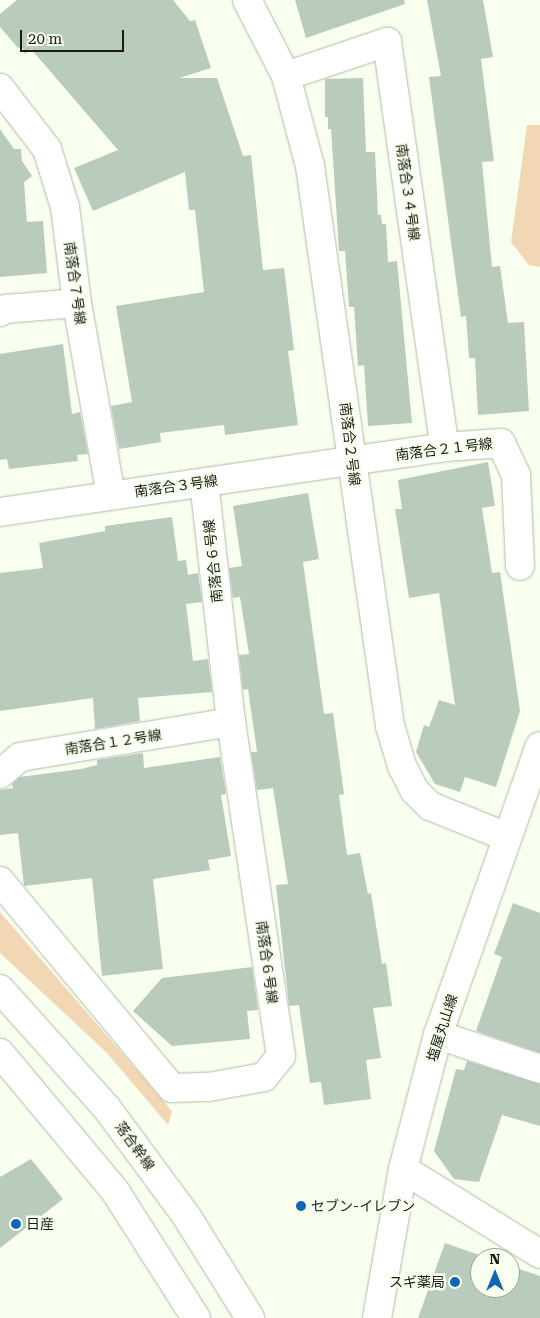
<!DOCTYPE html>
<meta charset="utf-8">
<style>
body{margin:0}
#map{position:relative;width:540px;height:1318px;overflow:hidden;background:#f8ffee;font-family:"Roboto Serif","Noto Sans JP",serif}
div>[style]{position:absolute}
.green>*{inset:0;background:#f2d7b5}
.building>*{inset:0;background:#b8cbbc}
.roads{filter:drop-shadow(0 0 1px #b2bba6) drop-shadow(0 0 1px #b2bba6)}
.minor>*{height:28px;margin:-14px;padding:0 14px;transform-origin:14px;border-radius:14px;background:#fff}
.tertiary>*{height:28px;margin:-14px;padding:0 14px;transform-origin:14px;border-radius:14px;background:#fff}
.dots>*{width:14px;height:14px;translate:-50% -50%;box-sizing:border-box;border:2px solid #f8ffee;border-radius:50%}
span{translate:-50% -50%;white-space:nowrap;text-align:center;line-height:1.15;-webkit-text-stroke:5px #f8ffee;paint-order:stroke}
.street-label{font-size:14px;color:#181b14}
.poi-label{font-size:14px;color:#181b14}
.left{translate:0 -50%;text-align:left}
.right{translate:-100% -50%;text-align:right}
.north{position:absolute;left:470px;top:1248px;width:50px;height:50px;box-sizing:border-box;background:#f8ffee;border:1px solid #9ea497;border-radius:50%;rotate:0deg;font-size:14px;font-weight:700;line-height:20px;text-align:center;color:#181b14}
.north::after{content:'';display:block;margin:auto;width:18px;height:22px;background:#1066b3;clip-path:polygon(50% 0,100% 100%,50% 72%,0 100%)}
.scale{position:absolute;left:20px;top:30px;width:104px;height:22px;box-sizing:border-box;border:2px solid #181b14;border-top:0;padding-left:6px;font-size:15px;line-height:18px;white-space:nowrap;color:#181b14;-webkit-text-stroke:4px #f8ffee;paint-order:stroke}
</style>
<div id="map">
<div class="green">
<i style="clip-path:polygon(527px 125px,540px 125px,540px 267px,529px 265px,511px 242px)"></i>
<i style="clip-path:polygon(0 912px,172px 1111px,168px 1125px,106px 1052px,0 953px)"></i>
</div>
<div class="building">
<i style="clip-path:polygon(17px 0,173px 0,190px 21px,195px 20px,211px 68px,179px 78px,217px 78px,243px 156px,251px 155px,263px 270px,284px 268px,294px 350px,288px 351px,298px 425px,225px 435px,224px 425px,160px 433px,161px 442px,119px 449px,111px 406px,132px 402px,116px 306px,204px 292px,195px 210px,189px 210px,185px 172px,93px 211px,74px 168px,118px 150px,31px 49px,25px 54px,22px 47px,18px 48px,0 27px,0 14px)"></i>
<i style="clip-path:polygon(295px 0,404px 0,405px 4px,306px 38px)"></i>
<i style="clip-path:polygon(427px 0,483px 0,493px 57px,481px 59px,494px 161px,482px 162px,492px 267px,500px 266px,508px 323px,524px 322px,529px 411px,478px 415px,475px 358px,469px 358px,466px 316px,461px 317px,429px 77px,441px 76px)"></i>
<i style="clip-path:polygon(363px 78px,366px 152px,375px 152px,378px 215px,381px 215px,382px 224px,386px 224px,388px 262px,397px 261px,412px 423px,368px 426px,364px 365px,358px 366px,354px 307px,349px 307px,345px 251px,339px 251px,331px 129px,328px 129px,328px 117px,325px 117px,325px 79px)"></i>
<i style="clip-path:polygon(0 129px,14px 149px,21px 149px,22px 161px,32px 176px,24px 182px,27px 222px,43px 221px,47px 273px,0 277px)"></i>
<i style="clip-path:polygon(63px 344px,72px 414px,80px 412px,88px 454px,77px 455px,78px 461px,9px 469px,7px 459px,0 460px,0 354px)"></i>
<i style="clip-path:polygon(488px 462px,495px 506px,482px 508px,492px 573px,500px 572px,520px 711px,496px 787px,465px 777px,460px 792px,435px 784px,416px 752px,424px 725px,429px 727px,439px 700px,455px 705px,439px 593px,409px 598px,395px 509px,402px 509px,398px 480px)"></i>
<i style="clip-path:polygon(308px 493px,319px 559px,303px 562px,324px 714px,333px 713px,344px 794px,339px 795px,347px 855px,360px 853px,368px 894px,371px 893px,382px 964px,386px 963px,392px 1006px,373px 1008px,381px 1058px,366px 1060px,371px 1099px,324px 1105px,321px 1082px,310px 1083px,299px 1005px,289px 1006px,276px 885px,288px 884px,273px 788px,257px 790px,251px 752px,257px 752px,248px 689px,243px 690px,239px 655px,249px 654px,240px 597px,233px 598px,229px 568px,242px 566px,233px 506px)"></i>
<i style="clip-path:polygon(172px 517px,178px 561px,186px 560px,188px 575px,198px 573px,202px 602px,186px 604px,193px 661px,208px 659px,212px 692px,138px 698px,140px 721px,95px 729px,93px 698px,0 711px,0 573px,43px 568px,39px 543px,105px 531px,105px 526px)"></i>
<i style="clip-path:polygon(143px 753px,144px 768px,220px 757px,226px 794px,221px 795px,231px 856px,208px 860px,210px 870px,153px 879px,163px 969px,102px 976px,92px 878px,24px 886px,18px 833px,0 835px,0 790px,13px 788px,12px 784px,20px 777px,81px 769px,97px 765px,97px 760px)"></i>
<i style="clip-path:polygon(513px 903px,540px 913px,540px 1053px,476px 1031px,502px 957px,494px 954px)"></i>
<i style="clip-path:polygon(252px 967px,258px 1010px,247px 1011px,250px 1039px,172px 1046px,133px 1011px,162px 978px)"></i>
<i style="clip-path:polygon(467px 1061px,540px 1084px,540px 1126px,502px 1115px,479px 1182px,454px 1179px,434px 1151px,456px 1069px,464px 1070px)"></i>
<i style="clip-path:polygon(31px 1159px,63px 1199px,0 1248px,0 1177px)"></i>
<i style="clip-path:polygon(445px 1243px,488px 1258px,480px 1258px,480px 1288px,510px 1288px,510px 1266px,540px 1276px,540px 1318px,418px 1318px)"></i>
</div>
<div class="roads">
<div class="minor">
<i style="left:286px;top:76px;width:107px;rotate:-18.6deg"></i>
<i style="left:387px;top:42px;width:409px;rotate:81.9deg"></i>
<i style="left:0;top:88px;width:77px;rotate:52.4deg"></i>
<i style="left:47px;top:149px;width:61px;rotate:72.8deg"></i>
<i style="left:65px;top:207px;width:97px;rotate:82.9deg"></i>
<i style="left:77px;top:303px;width:195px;rotate:80deg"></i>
<i style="left:0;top:312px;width:7px;rotate:-27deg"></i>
<i style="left:6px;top:309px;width:71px;rotate:-4.8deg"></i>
<i style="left:0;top:512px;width:450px;rotate:-8.3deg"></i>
<i style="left:445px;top:447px;width:56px;rotate:-4.1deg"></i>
<i style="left:501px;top:443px;width:35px;rotate:65deg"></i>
<i style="left:516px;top:475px;width:91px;rotate:87.5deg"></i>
<i style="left:0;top:774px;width:26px;rotate:-40deg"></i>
<i style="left:20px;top:757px;width:214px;rotate:-9.4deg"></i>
<i style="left:0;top:881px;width:269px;rotate:50.3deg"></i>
<i style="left:172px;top:1088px;width:37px;rotate:-2deg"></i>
<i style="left:209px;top:1087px;width:56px;rotate:-10.3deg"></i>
<i style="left:264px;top:1077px;width:27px;rotate:-51deg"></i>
<i style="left:281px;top:1056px;width:338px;rotate:-98.5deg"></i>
<i style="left:231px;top:722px;width:241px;rotate:-96.4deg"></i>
<i style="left:438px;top:1035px;width:108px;rotate:18.4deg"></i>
<i style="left:403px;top:1169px;width:161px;rotate:31.8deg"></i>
</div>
<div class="tertiary">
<i style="left:247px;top:0;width:85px;rotate:62.8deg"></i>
<i style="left:286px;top:76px;width:93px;rotate:75.1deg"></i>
<i style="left:310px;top:166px;width:566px;rotate:81.87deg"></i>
<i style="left:390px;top:726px;width:42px;rotate:73.3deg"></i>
<i style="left:402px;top:766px;width:28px;rotate:63deg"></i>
<i style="left:415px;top:791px;width:21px;rotate:45deg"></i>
<i style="left:430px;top:806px;width:83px;rotate:21.9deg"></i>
<i style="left:0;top:989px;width:159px;rotate:48.1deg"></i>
<i style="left:106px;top:1107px;width:137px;rotate:53.6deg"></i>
<i style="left:187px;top:1217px;width:119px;rotate:58deg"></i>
<i style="left:0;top:1053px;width:180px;rotate:50.2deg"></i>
<i style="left:115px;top:1191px;width:151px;rotate:57.5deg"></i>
<i style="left:377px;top:1318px;width:151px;rotate:-80.1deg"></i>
<i style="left:403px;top:1169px;width:138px;rotate:-75.4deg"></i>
<i style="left:438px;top:1035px;width:306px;rotate:-70.6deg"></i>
</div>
</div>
<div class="dots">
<i style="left:301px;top:1206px;background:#1066b3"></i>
<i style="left:16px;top:1224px;background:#1066b3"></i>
<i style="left:455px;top:1282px;background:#1066b3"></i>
</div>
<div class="street-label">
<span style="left:408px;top:192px;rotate:82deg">南落合３４号線</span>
<span style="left:75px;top:283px;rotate:82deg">南落合７号線</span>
<span style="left:350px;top:444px;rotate:83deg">南落合２号線</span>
<span style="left:444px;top:449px;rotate:-7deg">南落合２１号線</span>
<span style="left:176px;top:486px;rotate:-8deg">南落合３号線</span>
<span style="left:213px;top:561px;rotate:-96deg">南落合６号線</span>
<span style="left:113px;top:742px;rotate:-9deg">南落合１２号線</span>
<span style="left:267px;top:962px;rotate:82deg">南落合６号線</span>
<span style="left:442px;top:1028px;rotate:-72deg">塩屋丸山線</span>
<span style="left:135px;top:1146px;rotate:54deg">落合幹線</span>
</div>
<div class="poi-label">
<span class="left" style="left:311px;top:1206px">セブン-イレブン</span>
<span class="left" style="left:26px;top:1224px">日産</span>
<span class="right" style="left:445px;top:1282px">スギ薬局</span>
</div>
<div class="north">N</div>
<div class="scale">20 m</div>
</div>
